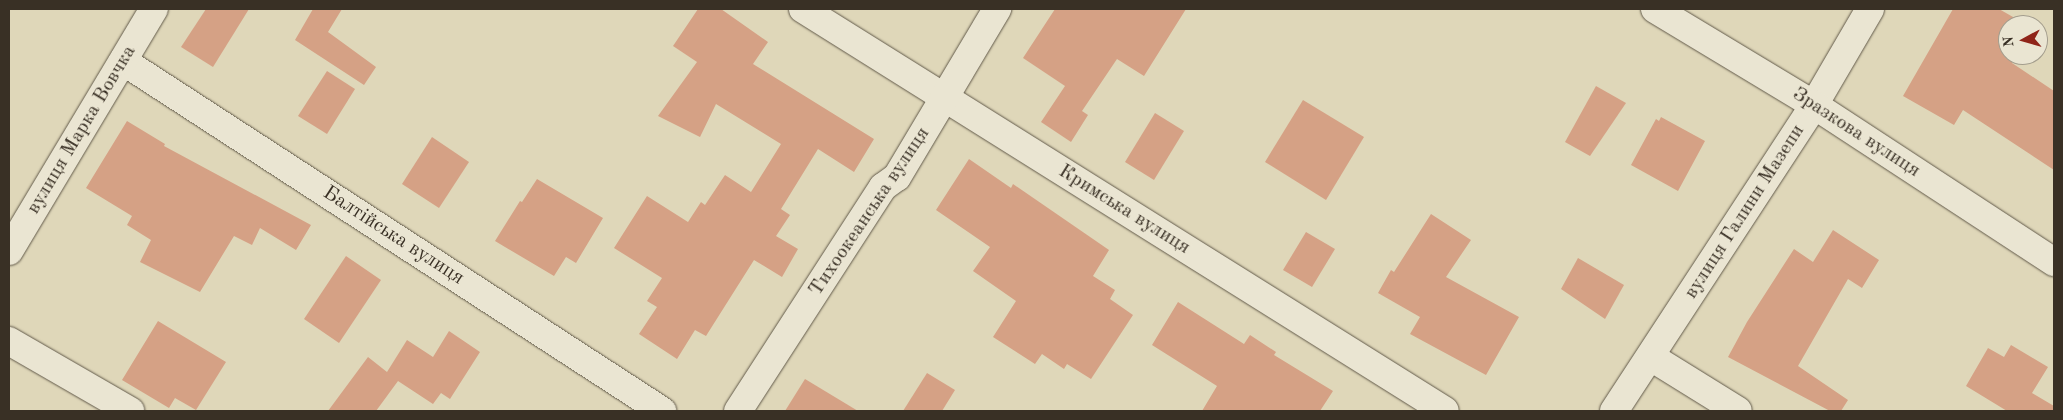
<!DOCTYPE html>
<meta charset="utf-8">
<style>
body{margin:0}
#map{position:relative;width:2063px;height:420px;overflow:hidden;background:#dfd7b9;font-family:"Old Standard TT",serif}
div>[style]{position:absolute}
.building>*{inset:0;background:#d5a185}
.roads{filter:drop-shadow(0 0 1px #625a4a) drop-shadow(0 0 1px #625a4a)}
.street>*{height:28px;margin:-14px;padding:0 14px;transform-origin:14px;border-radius:14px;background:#eae5d2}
.secondary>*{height:28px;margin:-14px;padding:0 14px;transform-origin:14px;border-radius:14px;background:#eae5d2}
span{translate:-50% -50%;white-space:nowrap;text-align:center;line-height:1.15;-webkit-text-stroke:4.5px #eae5d2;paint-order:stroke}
.street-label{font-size:20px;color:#393025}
.frame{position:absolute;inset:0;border:10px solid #393025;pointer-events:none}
.north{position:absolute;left:1998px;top:15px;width:50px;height:50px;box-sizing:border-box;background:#eae5d2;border:1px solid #a39d8d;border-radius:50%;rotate:264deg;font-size:14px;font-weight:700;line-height:20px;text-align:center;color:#393025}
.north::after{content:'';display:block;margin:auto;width:18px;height:22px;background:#8f2418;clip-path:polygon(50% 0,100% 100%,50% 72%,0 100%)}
</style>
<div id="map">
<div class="building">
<i style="clip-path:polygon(206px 9px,249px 9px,213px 67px,181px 47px)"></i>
<i style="clip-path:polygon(313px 9px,342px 9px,328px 32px,376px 67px,364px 85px,295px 40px)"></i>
<i style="clip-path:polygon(698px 9px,721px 9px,768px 42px,753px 64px,874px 139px,854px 172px,818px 149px,781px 209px,790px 215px,776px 236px,798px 249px,782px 277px,754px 260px,706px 336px,695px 330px,677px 359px,639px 334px,657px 307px,647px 301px,662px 278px,614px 248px,647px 196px,688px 222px,701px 202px,705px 205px,725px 175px,751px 192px,781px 144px,716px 104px,700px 137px,658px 116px,697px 62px,673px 46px)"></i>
<i style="clip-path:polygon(1055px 9px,1186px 9px,1144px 76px,1117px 59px,1082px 111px,1088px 115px,1071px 142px,1041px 122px,1065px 86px,1023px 58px)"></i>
<i style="clip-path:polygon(1953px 9px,1999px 9px,2027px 25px,2008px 25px,2008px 55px,2016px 55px,2012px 63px,2054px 91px,2054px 170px,1963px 110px,1954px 125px,1903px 96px)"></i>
<i style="clip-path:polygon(327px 71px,355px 89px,327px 134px,298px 116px)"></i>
<i style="clip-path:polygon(1596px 86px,1626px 103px,1590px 156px,1565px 142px)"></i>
<i style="clip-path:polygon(1303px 100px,1364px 137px,1326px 200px,1265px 162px)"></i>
<i style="clip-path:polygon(1155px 113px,1184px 131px,1154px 180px,1125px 162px)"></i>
<i style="clip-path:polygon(1661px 117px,1705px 141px,1678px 191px,1631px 165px,1656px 119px,1659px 121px)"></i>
<i style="clip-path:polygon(127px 121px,165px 144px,164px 146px,311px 225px,296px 250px,260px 228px,252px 245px,234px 236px,200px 292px,140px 262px,151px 240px,127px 225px,132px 216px,86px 188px)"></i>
<i style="clip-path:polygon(432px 137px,469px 162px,439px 208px,402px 184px)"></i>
<i style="clip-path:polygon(969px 159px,1011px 188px,1013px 184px,1109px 250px,1093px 276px,1115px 290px,1110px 299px,1133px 315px,1091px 379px,1067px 364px,1064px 369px,1042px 354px,1035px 364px,993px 337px,1016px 301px,973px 271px,990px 247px,936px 210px)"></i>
<i style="clip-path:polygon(537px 179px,603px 218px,576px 263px,566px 257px,554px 276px,495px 241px,520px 201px,522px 202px)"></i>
<i style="clip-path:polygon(1431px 214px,1471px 240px,1446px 277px,1519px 317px,1486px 375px,1410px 334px,1420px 317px,1378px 293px,1391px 270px,1394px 272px)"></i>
<i style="clip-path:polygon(1833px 230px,1879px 260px,1862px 288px,1848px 279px,1798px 366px,1848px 400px,1841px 411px,1830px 411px,1728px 357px,1747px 322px,1794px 249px,1813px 262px)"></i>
<i style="clip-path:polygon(1306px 232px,1335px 249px,1312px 287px,1283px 270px)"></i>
<i style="clip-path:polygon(346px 256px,381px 280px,339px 343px,304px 319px)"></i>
<i style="clip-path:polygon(1578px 258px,1624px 285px,1605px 319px,1561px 289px)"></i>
<i style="clip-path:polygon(1178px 302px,1244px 344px,1250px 335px,1276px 352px,1274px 355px,1333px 391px,1320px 411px,1202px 411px,1217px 386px,1152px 345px)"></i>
<i style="clip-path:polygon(158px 321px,226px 362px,196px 410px,175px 398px,169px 408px,122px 380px)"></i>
<i style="clip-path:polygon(449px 331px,480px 352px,450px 399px,441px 393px,433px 404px,398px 381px,376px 411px,328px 411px,368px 357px,387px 372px,407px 340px,433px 357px)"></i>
<i style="clip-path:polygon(2011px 345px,2048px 367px,2032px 393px,2054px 406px,2054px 411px,2007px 411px,1966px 386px,1988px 348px,2004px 357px)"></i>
<i style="clip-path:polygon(927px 373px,955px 390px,942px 411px,903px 411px)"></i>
<i style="clip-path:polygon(805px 379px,858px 411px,785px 411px)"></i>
</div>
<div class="roads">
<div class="street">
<i style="left:803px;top:9px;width:757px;rotate:32.05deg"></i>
<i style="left:123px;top:61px;width:643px;rotate:33deg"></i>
<i style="left:9px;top:251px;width:282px;rotate:-59.1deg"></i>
<i style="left:9px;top:341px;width:140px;rotate:30deg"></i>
<i style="left:1651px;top:357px;width:102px;rotate:31.8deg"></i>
<i style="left:738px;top:411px;width:267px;rotate:-57.1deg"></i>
<i style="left:883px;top:187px;width:17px;rotate:-36deg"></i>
<i style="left:897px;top:177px;width:196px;rotate:-59.2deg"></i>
<i style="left:1614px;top:411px;width:366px;rotate:-56.8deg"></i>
<i style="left:1814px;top:105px;width:111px;rotate:-59.7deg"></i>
</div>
<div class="secondary">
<i style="left:1655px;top:9px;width:186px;rotate:31.1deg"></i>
<i style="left:1814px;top:105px;width:287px;rotate:33.2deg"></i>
</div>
</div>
<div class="street-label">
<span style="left:82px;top:130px;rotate:-59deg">вулиця Марка Вовчка</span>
<span style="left:1856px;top:133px;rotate:33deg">Зразкова вулиця</span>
<span style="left:1124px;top:210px;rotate:32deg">Кримська вулиця</span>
<span style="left:870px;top:212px;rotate:-56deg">Тихоокеанська вулиця</span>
<span style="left:1745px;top:212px;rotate:-57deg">вулиця Галини Мазепи</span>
<span style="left:393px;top:236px;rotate:33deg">Балтійська вулиця</span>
</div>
<div class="frame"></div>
<div class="north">N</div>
</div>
